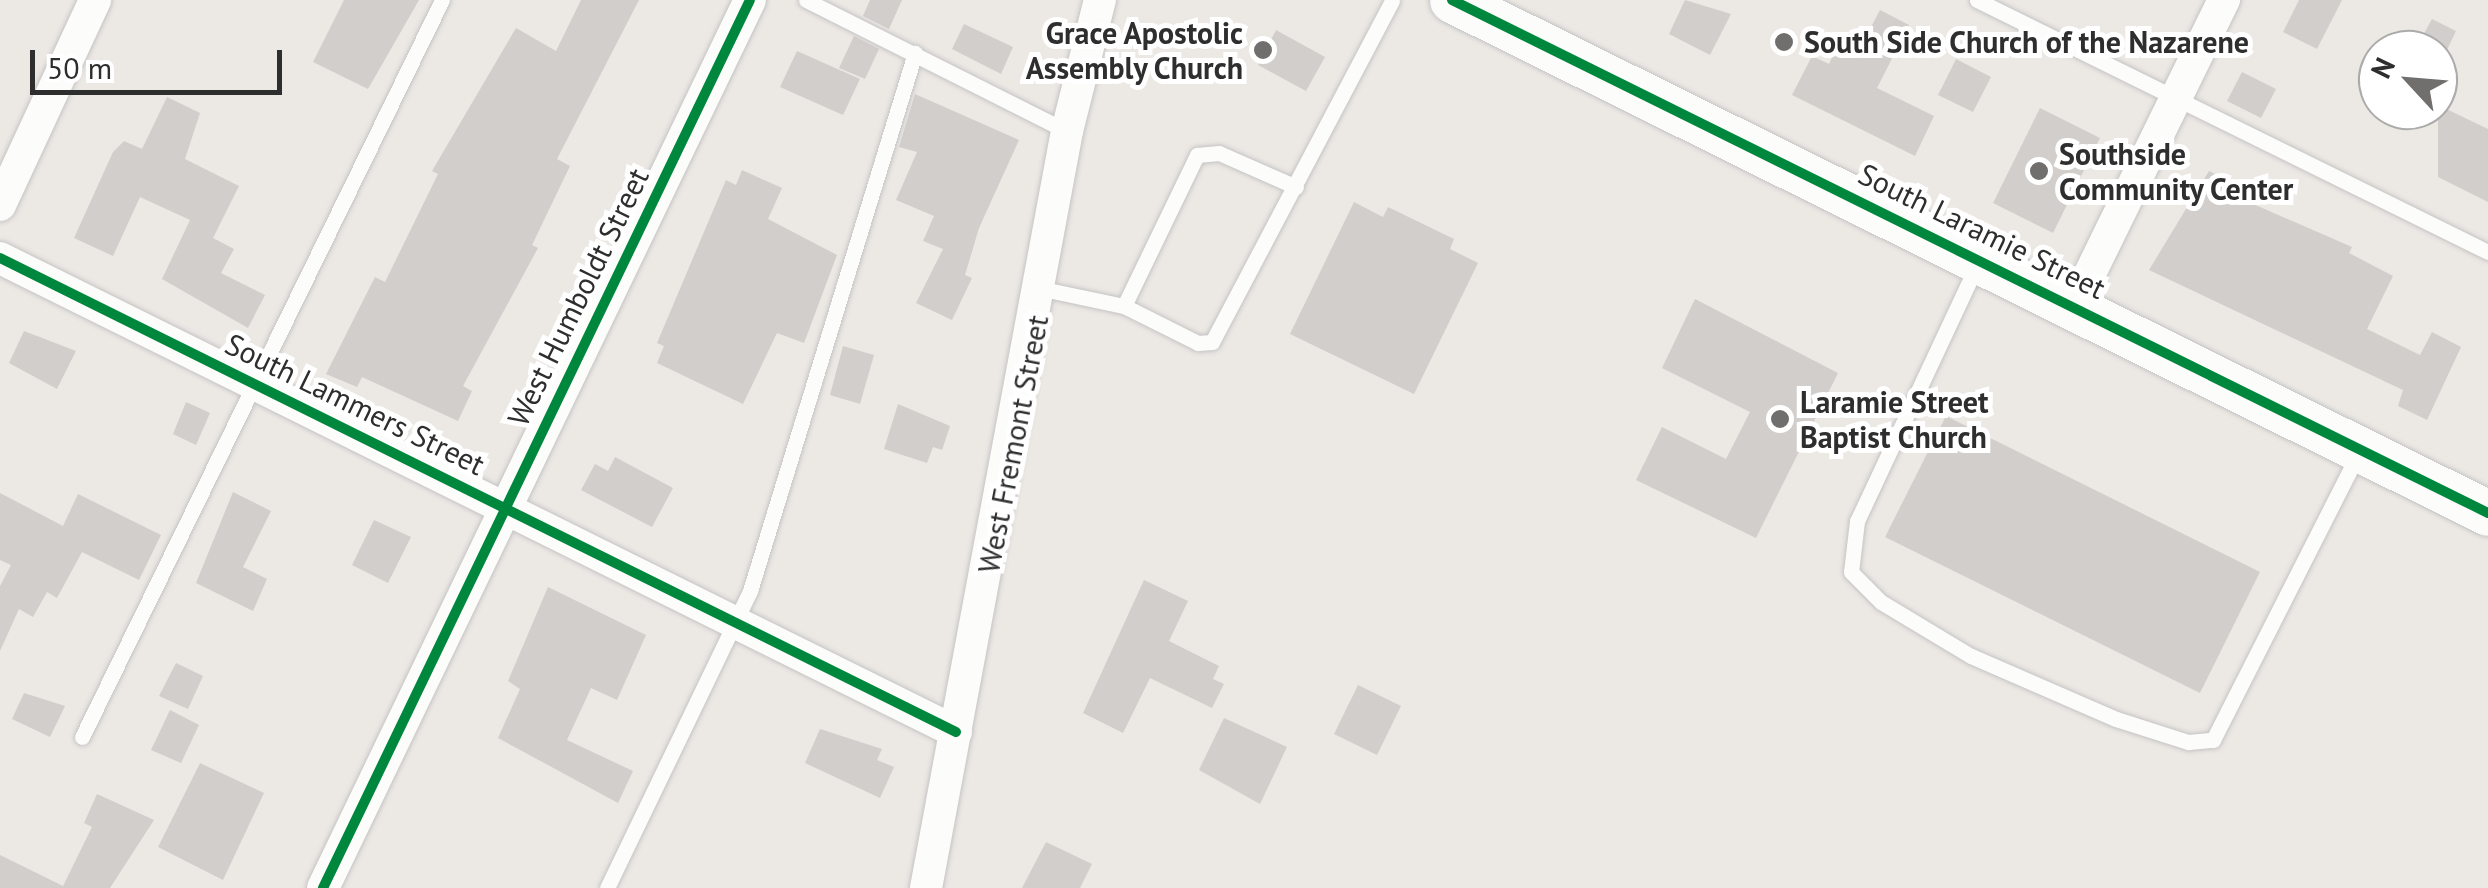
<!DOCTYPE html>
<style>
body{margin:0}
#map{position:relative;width:2488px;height:888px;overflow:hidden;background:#ece8e4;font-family:"PT Sans",sans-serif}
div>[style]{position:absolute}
.building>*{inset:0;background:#d1cecb}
.roads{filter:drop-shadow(0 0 2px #c5c4c5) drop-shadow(0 0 2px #c5c4c5)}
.lane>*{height:15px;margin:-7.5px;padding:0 7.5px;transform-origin:7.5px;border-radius:7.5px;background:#fcfcfb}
.street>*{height:32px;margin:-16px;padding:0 16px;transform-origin:16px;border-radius:16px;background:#fcfcfb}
.secondary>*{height:45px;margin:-22.5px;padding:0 22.5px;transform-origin:22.5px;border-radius:22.5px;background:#fcfcfb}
.cycleway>*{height:10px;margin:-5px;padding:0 5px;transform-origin:5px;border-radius:5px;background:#00873e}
.dots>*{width:28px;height:28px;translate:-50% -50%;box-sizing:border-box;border:5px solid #fff;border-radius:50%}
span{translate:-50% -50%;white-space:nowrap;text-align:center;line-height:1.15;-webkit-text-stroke:10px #fff;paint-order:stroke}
.poi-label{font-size:30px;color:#2e2e2e;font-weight:700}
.right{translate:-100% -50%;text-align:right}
.left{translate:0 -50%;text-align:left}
.street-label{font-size:30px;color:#2e2e2e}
.north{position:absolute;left:2358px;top:30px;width:100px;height:100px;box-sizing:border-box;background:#fff;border:2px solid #ababab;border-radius:50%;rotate:296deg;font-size:28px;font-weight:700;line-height:40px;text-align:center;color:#2e2e2e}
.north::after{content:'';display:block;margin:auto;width:35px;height:45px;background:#706f6e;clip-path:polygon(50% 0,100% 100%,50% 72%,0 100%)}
.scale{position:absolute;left:30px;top:50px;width:252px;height:45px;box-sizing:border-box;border:5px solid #2e2e2e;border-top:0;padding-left:12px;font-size:30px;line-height:35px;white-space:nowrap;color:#2e2e2e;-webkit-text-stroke:8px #fff;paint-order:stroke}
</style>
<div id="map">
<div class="building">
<i style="clip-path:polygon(344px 0,419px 0,368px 89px,313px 62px)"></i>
<i style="clip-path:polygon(581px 0,639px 0,557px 159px,570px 166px,532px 245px,538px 248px,463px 386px,472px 391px,458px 421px,362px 377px,357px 387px,326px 374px,375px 277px,385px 282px,438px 174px,432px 171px,516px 28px,556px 51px)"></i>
<i style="clip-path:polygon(870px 0,902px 0,889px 29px,863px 16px)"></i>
<i style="clip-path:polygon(1685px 0,1731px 14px,1710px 55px,1669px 34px)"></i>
<i style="clip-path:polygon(2299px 0,2342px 0,2317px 49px,2283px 32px)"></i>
<i style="clip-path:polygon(1880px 10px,1909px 25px,1877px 88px,1934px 116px,1915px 156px,1792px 95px,1812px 56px,1829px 64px,1836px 49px,1855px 58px)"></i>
<i style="clip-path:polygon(2432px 19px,2456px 31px,2447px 50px,2415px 50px)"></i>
<i style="clip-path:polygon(964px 24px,1013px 47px,1001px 74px,952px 49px)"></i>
<i style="clip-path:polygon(1276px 30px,1325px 57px,1306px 91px,1258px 65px)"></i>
<i style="clip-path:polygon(854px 36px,879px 49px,865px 79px,839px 68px)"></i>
<i style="clip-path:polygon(797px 51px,860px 79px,843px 115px,780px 87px)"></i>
<i style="clip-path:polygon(1956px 59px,1991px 77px,1973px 112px,1938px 95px)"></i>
<i style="clip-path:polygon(2242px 72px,2276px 89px,2261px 118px,2227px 101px)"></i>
<i style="clip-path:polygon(915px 94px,1019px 140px,979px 228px,965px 275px,972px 278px,952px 320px,916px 303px,943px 249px,923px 241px,934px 216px,896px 200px,917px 152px,899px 147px)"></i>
<i style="clip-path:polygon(167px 97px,200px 113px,185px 159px,239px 186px,213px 238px,234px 249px,221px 273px,265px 295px,248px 328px,162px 279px,190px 220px,140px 197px,113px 256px,74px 238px,113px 152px,124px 141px,142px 149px)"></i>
<i style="clip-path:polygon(2438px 105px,2488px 129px,2488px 202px,2438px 177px)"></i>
<i style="clip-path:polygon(2040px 108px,2100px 138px,2053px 233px,1993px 203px)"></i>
<i style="clip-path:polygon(742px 170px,782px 188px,768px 219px,837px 255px,804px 343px,777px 333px,743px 404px,657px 363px,664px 346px,657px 343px,726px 180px,736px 185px)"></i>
<i style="clip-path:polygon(2209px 171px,2249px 191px,2244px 200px,2352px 247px,2349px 253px,2393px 276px,2367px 329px,2420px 355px,2432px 332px,2461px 347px,2427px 420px,2398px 406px,2403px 390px,2149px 270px)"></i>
<i style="clip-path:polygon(1354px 202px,1383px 217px,1388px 207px,1454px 239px,1450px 249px,1478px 263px,1414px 394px,1290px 334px)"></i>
<i style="clip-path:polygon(1695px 299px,1838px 373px,1756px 538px,1636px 480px,1662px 427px,1726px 459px,1750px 412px,1662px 368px)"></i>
<i style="clip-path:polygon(24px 331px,76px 351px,57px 389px,9px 363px)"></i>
<i style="clip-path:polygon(843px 346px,874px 355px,860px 404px,830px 395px)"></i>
<i style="clip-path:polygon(186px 402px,210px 413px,196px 445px,173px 434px)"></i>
<i style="clip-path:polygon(898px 404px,950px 426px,942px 450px,933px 447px,927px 463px,884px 449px)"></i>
<i style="clip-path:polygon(1946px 416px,2260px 572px,2200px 693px,1885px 537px)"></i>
<i style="clip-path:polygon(615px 457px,673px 488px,652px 527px,581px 490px,595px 464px,608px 471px)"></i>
<i style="clip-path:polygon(233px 492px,271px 511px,243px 567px,267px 579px,253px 611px,196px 583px)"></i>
<i style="clip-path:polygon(0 493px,63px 526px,78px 494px,161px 535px,139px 580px,82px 552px,57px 598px,47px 592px,33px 617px,19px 609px,0 651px,0 586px,11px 565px,0 560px)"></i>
<i style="clip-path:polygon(374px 520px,411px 537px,388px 583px,352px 565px)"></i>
<i style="clip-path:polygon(1144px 580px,1188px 601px,1169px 641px,1219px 666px,1213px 679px,1224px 684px,1212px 708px,1150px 678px,1123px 733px,1083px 713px)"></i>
<i style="clip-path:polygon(548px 587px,646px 635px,617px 700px,591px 688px,567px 740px,633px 771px,618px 803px,498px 738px,520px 689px,508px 681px)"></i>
<i style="clip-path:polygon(176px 663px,203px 676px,188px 709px,159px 696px)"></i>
<i style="clip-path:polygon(1358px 685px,1401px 706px,1377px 755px,1334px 734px)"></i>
<i style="clip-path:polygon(24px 693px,65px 706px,50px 737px,12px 719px)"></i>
<i style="clip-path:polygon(170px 710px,199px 725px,181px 763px,151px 750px)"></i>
<i style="clip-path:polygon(1224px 718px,1287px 747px,1260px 804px,1199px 770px)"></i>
<i style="clip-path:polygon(820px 729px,882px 749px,877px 760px,894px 767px,880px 798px,805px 763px)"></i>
<i style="clip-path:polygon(200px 763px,264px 793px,223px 880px,158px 847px)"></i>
<i style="clip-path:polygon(97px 794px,154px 820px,110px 888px,0 888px,0 855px,63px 886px,92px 827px,84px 823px)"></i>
<i style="clip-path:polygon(1046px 842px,1092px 864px,1080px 888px,1022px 888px)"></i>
</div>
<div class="roads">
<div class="lane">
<i style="left:806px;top:0;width:292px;rotate:26.7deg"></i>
<i style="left:1977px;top:0;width:570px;rotate:26.25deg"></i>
<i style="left:1976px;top:267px;width:280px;rotate:115.1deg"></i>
<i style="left:1857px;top:521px;width:51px;rotate:96.7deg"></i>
<i style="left:1851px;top:572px;width:42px;rotate:45deg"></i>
<i style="left:1881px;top:602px;width:105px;rotate:31deg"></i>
<i style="left:1971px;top:656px;width:158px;rotate:23.5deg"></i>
<i style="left:2116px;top:719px;width:76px;rotate:17.7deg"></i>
<i style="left:2188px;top:742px;width:25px;rotate:-5deg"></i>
<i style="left:2213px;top:740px;width:323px;rotate:-63.1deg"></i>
<i style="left:1043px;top:289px;width:83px;rotate:11.9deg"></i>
<i style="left:1124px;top:306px;width:83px;rotate:26.6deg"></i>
<i style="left:1198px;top:343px;width:14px;rotate:-4deg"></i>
<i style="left:1212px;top:342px;width:386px;rotate:-62.2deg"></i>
<i style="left:1124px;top:306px;width:168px;rotate:-64.2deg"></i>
<i style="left:1197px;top:155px;width:22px;rotate:-5deg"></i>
<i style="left:1219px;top:153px;width:84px;rotate:23.8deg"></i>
<i style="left:82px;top:737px;width:820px;rotate:-63.97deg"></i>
<i style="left:607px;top:888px;width:330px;rotate:-64.3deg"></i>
<i style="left:750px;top:591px;width:563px;rotate:-72.95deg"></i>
</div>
<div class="street">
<i style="left:0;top:205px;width:226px;rotate:-65.1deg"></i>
<i style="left:0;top:258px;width:1067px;rotate:26.37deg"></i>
<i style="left:2075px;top:304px;width:339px;rotate:-63.9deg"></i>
<i style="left:323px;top:888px;width:985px;rotate:-64.32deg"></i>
<i style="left:926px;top:888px;width:770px;rotate:-79.45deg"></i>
<i style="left:1067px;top:131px;width:135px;rotate:-75.9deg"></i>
</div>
<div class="secondary">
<i style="left:1452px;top:0;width:1156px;rotate:26.34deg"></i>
</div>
</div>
<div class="cycleway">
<i style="left:1452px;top:0;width:1156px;rotate:26.34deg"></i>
<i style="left:0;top:258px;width:1067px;rotate:26.37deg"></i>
<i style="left:323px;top:888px;width:985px;rotate:-64.32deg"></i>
</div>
<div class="dots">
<i style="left:1784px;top:42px;background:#706f6e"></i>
<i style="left:1263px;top:50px;background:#706f6e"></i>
<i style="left:2039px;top:171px;background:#706f6e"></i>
<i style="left:1780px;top:419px;background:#706f6e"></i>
</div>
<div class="poi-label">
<span class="right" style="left:1243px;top:50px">Grace Apostolic<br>Assembly Church</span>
<span class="left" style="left:1804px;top:42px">South Side Church of the Nazarene</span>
<span class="left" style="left:2059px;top:171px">Southside<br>Community Center</span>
<span class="left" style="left:1800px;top:419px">Laramie Street<br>Baptist Church</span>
</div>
<div class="street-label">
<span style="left:1982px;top:231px;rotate:26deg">South Laramie Street</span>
<span style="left:578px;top:297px;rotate:-64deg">West Humboldt Street</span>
<span style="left:355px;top:404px;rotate:26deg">South Lammers Street</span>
<span style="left:1013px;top:444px;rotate:-79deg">West Fremont Street</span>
</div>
<div class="north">N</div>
<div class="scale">50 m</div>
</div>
